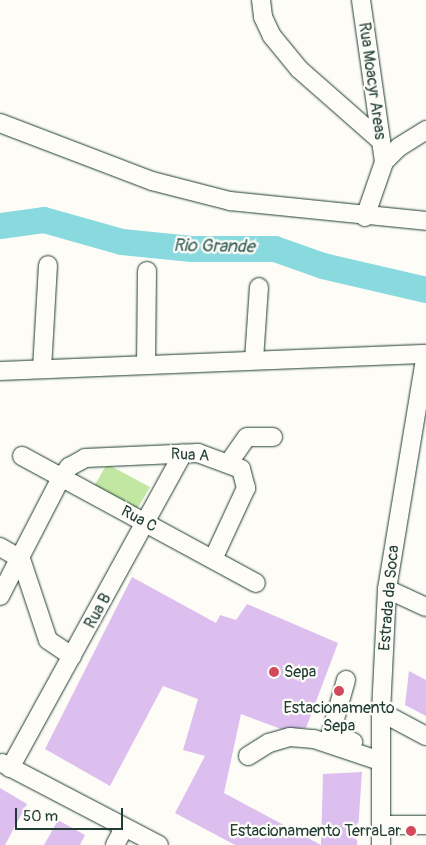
<!DOCTYPE html>
<style>
body{margin:0}
#map{position:relative;width:426px;height:845px;overflow:hidden;background:#fdfcf7;font-family:Pangolin,sans-serif}
div>[style]{position:absolute}
.green>*{inset:0;background:#c2e7a2}
.river>*{height:26px;margin:-13px;padding:0 13px;transform-origin:13px;border-radius:13px;background:#88dade}
.building>*{inset:0;background:#dcbfee}
.roads{filter:drop-shadow(0 0 1px #1f3d34) drop-shadow(0 0 1px #1f3d34)}
.minor>*{height:18px;margin:-9px;padding:0 9px;transform-origin:9px;border-radius:9px;background:#fdfcf7}
.dots>*{width:14px;height:14px;translate:-50% -50%;box-sizing:border-box;border:2px solid #fdfcf7;border-radius:50%}
span{translate:-50% -50%;white-space:nowrap;text-align:center;line-height:1.15;-webkit-text-stroke:4.5px #fdfcf7;paint-order:stroke}
.street-label{font-size:16px;color:#1f3d34}
.poi-label{font-size:16px;color:#1f3d34}
.left{translate:0 -50%;text-align:left}
.right{translate:-100% -50%;text-align:right}
.water-label{font-size:18px;color:#345c56;font-style:italic}
.scale{position:absolute;left:15px;top:808px;width:108px;height:22px;box-sizing:border-box;border:2px solid #1f3d34;border-top:0;padding-left:6px;font-size:15px;line-height:18px;white-space:nowrap;color:#1f3d34;-webkit-text-stroke:4px #fdfcf7;paint-order:stroke}
</style>
<div id="map">
<div class="green">
<i style="clip-path:polygon(107px 464px,150px 487px,136px 511px,93px 488px)"></i>
</div>
<div class="river">
<i style="left:0;top:226px;width:44px;rotate:-7.8deg"></i>
<i style="left:44px;top:220px;width:81px;rotate:15.8deg"></i>
<i style="left:122px;top:242px;width:70px;rotate:5.7deg"></i>
<i style="left:192px;top:249px;width:83px"></i>
<i style="left:275px;top:249px;width:51px;rotate:19.5deg"></i>
<i style="left:323px;top:266px;width:106px;rotate:13.1deg"></i>
</div>
<div class="building">
<i style="clip-path:polygon(132px 577px,216px 623px,220px 615px,236px 620px,247px 604px,338px 643px,306px 728px,281px 729px,241px 714px,224px 793px,321px 845px,235px 845px,175px 813px,205px 756px,183px 750px,198px 699px,163px 686px,110px 786px,45px 749px)"></i>
<i style="clip-path:polygon(409px 671px,426px 680px,426px 716px,405px 705px)"></i>
<i style="clip-path:polygon(362px 772px,357px 845px,321px 845px,323px 774px)"></i>
<i style="clip-path:polygon(0 788px,27px 804px,5px 845px,0 845px)"></i>
<i style="clip-path:polygon(58px 820px,85px 835px,80px 845px,44px 845px)"></i>
</div>
<div class="roads">
<div class="minor">
<i style="left:261px;top:0;width:17px;rotate:83deg"></i>
<i style="left:263px;top:17px;width:21px;rotate:65deg"></i>
<i style="left:272px;top:36px;width:43px;rotate:50.7deg"></i>
<i style="left:299px;top:69px;width:109px;rotate:41.3deg"></i>
<i style="left:361px;top:0;width:164px;rotate:81.9deg"></i>
<i style="left:0;top:123px;width:163px;rotate:20.9deg"></i>
<i style="left:152px;top:181px;width:81px;rotate:14.4deg"></i>
<i style="left:230px;top:201px;width:197px;rotate:5.8deg"></i>
<i style="left:365px;top:217px;width:58px;rotate:-70.9deg"></i>
<i style="left:384px;top:162px;width:21px;rotate:-45deg"></i>
<i style="left:399px;top:147px;width:32px;rotate:-32deg"></i>
<i style="left:254px;top:360px;width:73px;rotate:-86.1deg"></i>
<i style="left:146px;top:365px;width:94px;rotate:-89.4deg"></i>
<i style="left:42px;top:369px;width:104px;rotate:-86.7deg"></i>
<i style="left:0;top:371px;width:426px;rotate:-2.3deg"></i>
<i style="left:22px;top:456px;width:266px;rotate:28.5deg"></i>
<i style="left:230px;top:461px;width:29px;rotate:-55deg"></i>
<i style="left:247px;top:437px;width:26px"></i>
<i style="left:0;top:547px;width:24px;rotate:30deg"></i>
<i style="left:21px;top:559px;width:85px;rotate:71.6deg"></i>
<i style="left:48px;top:640px;width:29px;rotate:34deg"></i>
<i style="left:387px;top:589px;width:43px;rotate:24.8deg"></i>
<i style="left:0;top:596px;width:133px;rotate:-62.7deg"></i>
<i style="left:61px;top:478px;width:14px;rotate:-54deg"></i>
<i style="left:69px;top:467px;width:18px;rotate:-29deg"></i>
<i style="left:85px;top:458px;width:113px;rotate:-2.5deg"></i>
<i style="left:198px;top:453px;width:46px;rotate:20.4deg"></i>
<i style="left:241px;top:469px;width:20px;rotate:75deg"></i>
<i style="left:246px;top:488px;width:78px;rotate:114.9deg"></i>
<i style="left:346px;top:680px;width:55px;rotate:105.8deg"></i>
<i style="left:331px;top:733px;width:24px;rotate:22deg"></i>
<i style="left:381px;top:712px;width:51px;rotate:28.1deg"></i>
<i style="left:248px;top:756px;width:25px;rotate:-32deg"></i>
<i style="left:269px;top:743px;width:22px;rotate:-16deg"></i>
<i style="left:290px;top:737px;width:24px;rotate:5deg"></i>
<i style="left:314px;top:739px;width:70px;rotate:18.4deg"></i>
<i style="left:2px;top:763px;width:177px;rotate:27.6deg"></i>
<i style="left:10px;top:768px;width:359px;rotate:-61.2deg"></i>
<i style="left:381px;top:825px;width:45px"></i>
<i style="left:115px;top:845px;width:19px;rotate:-62deg"></i>
<i style="left:381px;top:845px;width:133px;rotate:-90deg"></i>
<i style="left:381px;top:712px;width:123px;rotate:-87.2deg"></i>
<i style="left:387px;top:589px;width:238px;rotate:-80.6deg"></i>
</div>
</div>
<div class="dots">
<i style="left:274px;top:672px;background:#d1495b"></i>
<i style="left:339px;top:691px;background:#d1495b"></i>
<i style="left:411px;top:831px;background:#d1495b"></i>
</div>
<div class="street-label">
<span style="left:372px;top:81px;rotate:82deg">Rua Moacyr Areas</span>
<span style="left:190px;top:455px;rotate:3deg">Rua A</span>
<span style="left:139px;top:519px;rotate:28deg">Rua C</span>
<span style="left:389px;top:598px;rotate:-85deg">Estrada da Soca</span>
<span style="left:98px;top:611px;rotate:-61deg">Rua B</span>
</div>
<div class="poi-label">
<span class="left" style="left:284px;top:672px">Sepa</span>
<span style="left:339px;top:717px">Estacionamento<br>Sepa</span>
<span class="right" style="left:401px;top:831px">Estacionamento TerraLar</span>
</div>
<div class="water-label">
<span style="left:214px;top:247px;rotate:1deg">Rio Grande</span>
</div>
<div class="scale">50 m</div>
</div>
